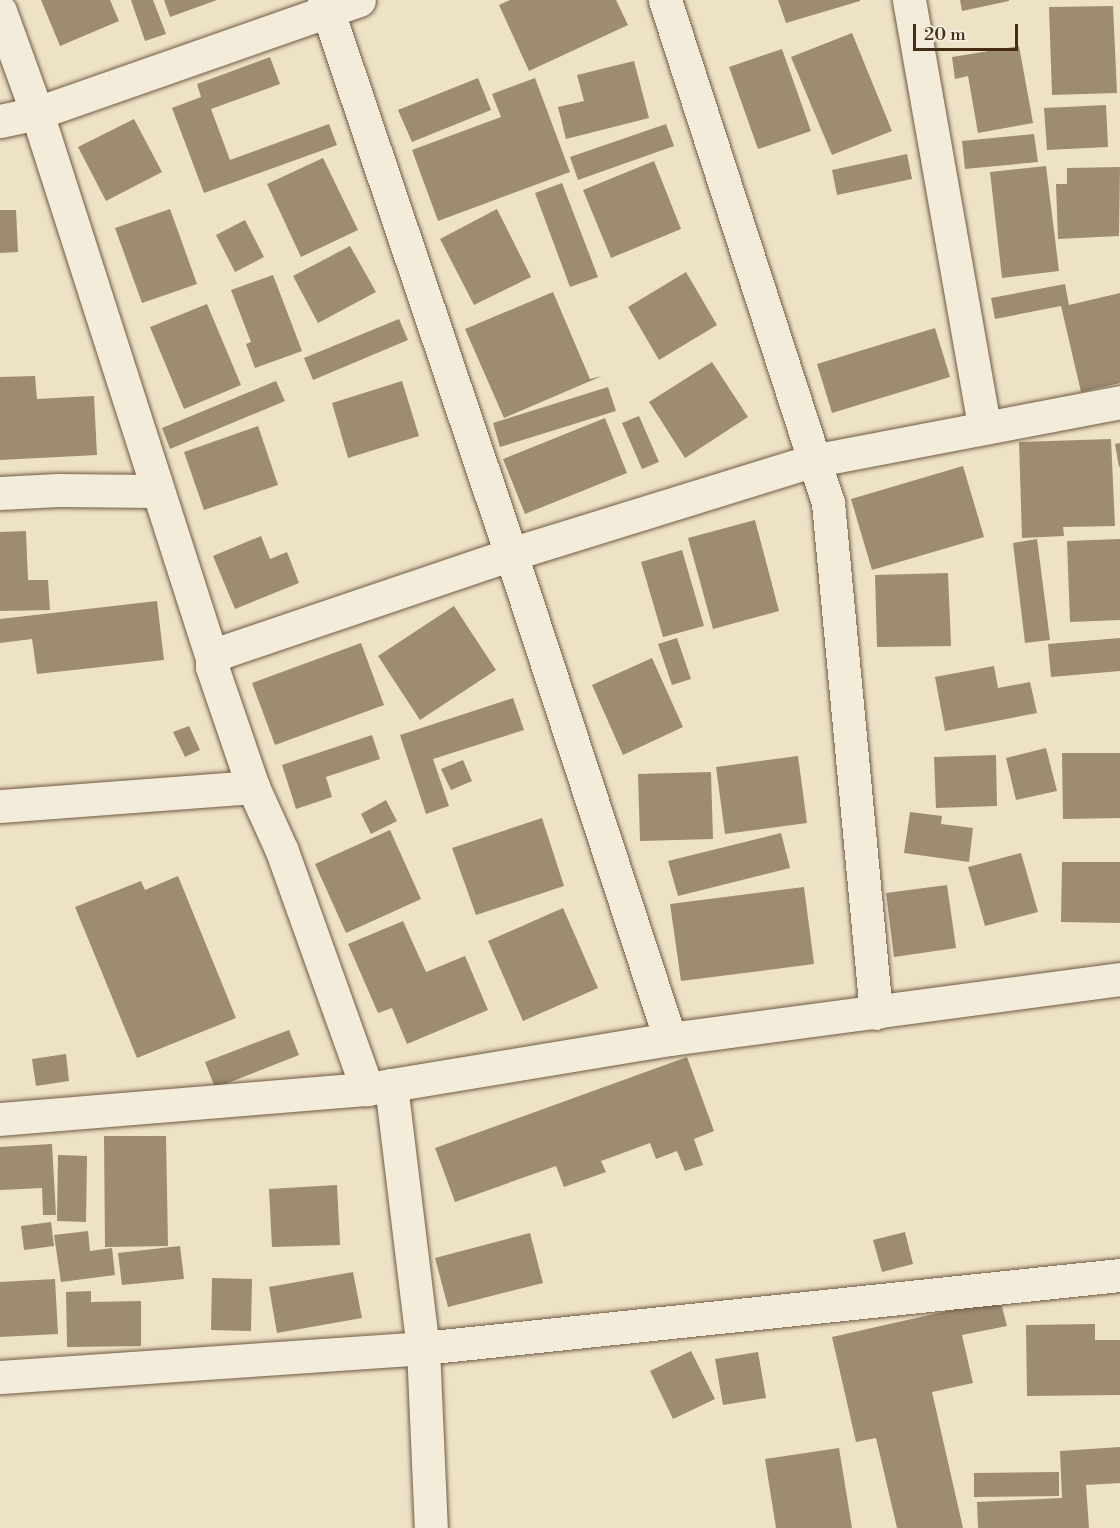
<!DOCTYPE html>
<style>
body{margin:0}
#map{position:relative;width:1120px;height:1528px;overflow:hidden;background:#eee2c6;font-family:"Libre Bodoni",serif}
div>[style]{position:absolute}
.building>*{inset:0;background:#9d8b72}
.roads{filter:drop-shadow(0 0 2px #705a43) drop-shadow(0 0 2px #705a43)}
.minor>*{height:33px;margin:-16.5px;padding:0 16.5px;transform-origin:16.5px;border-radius:16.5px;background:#f4ecda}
span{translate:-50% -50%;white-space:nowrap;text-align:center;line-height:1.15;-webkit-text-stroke:5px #f4ecda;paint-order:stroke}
.scale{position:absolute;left:913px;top:24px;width:105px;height:27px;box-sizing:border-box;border:3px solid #462c17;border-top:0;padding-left:8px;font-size:18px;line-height:21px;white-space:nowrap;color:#462c17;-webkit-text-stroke:4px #f4ecda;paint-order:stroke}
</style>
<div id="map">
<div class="building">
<i style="clip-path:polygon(41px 0,110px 0,119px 21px,60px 46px)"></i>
<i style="clip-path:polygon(131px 0,153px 0,166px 34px,145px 41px)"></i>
<i style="clip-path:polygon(164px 0,217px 0,170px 17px)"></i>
<i style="clip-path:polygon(510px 0,616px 0,628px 25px,529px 71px,499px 5px)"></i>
<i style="clip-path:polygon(778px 0,860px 0,860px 1px,786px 23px)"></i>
<i style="clip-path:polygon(960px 0,1009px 0,1009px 1px,962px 11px)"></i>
<i style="clip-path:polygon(1113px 6px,1117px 93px,1052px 95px,1049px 7px)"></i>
<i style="clip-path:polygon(852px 33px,892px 131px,832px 155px,791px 57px)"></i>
<i style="clip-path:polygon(1019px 46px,1033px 123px,978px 133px,968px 76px,955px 79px,952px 57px)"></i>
<i style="clip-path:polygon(782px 49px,811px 131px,758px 149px,729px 67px)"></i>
<i style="clip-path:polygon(270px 57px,280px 84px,211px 109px,230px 160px,329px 124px,337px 145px,204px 193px,172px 108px,201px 97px,197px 84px)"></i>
<i style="clip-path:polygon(634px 61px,649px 118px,566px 139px,558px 107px,584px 101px,577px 75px)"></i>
<i style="clip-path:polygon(478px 78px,491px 110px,412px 142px,398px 110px)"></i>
<i style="clip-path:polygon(535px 78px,570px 172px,438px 221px,412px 150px,501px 117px,492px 94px)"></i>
<i style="clip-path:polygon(1106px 105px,1108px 147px,1047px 150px,1044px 108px)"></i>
<i style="clip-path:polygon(134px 119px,162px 172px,106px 201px,78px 147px)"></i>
<i style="clip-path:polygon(666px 124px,674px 146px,578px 180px,570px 157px)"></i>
<i style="clip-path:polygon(1034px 134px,1038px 162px,965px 169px,962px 141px)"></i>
<i style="clip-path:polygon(907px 154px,912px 179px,837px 195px,832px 170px)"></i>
<i style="clip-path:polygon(323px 158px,358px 230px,301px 257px,267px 184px)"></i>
<i style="clip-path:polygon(654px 161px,681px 229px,611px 258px,583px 190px)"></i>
<i style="clip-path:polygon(1046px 166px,1059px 271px,1002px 278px,990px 172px)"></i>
<i style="clip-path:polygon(1120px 167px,1119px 236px,1058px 239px,1056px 184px,1067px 184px,1067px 168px)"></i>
<i style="clip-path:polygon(562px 183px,598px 277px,570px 287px,535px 193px)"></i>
<i style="clip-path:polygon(170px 209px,197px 284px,142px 303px,115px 228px)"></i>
<i style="clip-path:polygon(497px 209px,531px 277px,474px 305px,440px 239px)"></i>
<i style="clip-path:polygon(0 210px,16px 210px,18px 252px,0 253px)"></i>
<i style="clip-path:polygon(245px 220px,264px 257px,235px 272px,216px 235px)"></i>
<i style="clip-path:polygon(350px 246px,376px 292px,318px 323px,293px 276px)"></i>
<i style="clip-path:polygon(686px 272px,717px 325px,659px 360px,628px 307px)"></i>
<i style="clip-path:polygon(273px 275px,302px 351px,255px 368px,246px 344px,251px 342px,231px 290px)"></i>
<i style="clip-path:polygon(1065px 284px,1069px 305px,1120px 293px,1120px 383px,1081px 392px,1061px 306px,995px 319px,991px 298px)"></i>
<i style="clip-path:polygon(553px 292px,590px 379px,602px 376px,504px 418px,465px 329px)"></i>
<i style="clip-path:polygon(207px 304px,241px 385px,184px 409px,150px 327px)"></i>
<i style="clip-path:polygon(399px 319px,408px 340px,313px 380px,304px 358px)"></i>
<i style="clip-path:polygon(935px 328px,950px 377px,832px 413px,817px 364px)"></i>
<i style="clip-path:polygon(712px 362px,748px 417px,685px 458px,649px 402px)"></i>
<i style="clip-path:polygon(35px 376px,37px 399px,94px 396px,97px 455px,0 460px,0 377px)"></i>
<i style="clip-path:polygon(276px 381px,285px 401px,170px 449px,162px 428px)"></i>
<i style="clip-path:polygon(402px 381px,419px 436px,348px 458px,332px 403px)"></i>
<i style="clip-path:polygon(608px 387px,616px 411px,500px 447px,493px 423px)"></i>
<i style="clip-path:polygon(639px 416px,659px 462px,642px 469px,622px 423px)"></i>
<i style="clip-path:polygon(605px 418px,627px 473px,525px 514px,503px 459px)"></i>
<i style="clip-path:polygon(258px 426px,278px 485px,204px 510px,184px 452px)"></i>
<i style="clip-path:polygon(1111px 439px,1115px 526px,1063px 527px,1064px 536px,1022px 538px,1019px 442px)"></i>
<i style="clip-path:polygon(1120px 443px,1120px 466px,1119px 467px,1115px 444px)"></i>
<i style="clip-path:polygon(963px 466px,984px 537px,872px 570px,851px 499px)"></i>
<i style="clip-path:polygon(755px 520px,779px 611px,713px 629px,688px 538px)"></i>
<i style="clip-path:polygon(26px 531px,28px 580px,48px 580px,50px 610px,0 611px,0 532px)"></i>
<i style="clip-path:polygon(261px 536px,270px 559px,287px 552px,299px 583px,235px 609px,213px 556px)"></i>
<i style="clip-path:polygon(1037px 539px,1050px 640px,1025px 643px,1013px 543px)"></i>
<i style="clip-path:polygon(1120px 539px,1120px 620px,1070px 622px,1067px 541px)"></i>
<i style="clip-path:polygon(682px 550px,704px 626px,663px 637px,641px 562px)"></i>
<i style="clip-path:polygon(948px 573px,951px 646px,877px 647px,875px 575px)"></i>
<i style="clip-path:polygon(157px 601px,164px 660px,37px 674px,32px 639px,0 643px,0 619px)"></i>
<i style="clip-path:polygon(454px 606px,496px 670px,420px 720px,378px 656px)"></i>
<i style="clip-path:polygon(677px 638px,691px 679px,672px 685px,658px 644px)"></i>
<i style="clip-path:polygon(1120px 638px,1120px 671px,1051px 677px,1048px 644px)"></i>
<i style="clip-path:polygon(361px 643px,384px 705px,275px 745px,252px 683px)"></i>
<i style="clip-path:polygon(652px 658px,683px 727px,623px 755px,592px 685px)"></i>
<i style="clip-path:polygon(994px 666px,998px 688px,1030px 682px,1037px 713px,945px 731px,935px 677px)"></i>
<i style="clip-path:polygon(513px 698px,524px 730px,433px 759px,449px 806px,426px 814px,400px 735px)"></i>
<i style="clip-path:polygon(189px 726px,200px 750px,185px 757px,173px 732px)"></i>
<i style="clip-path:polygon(372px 735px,380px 759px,326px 777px,332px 797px,296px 809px,282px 765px)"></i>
<i style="clip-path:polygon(1046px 748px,1057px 791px,1016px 800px,1006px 758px)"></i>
<i style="clip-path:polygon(1062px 753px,1120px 753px,1120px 818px,1063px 819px)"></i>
<i style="clip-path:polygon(996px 755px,997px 806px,936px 808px,934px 757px)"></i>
<i style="clip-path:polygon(798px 756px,807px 823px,725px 834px,716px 767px)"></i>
<i style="clip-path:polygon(463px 760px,472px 781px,451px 790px,441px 769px)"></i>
<i style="clip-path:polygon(711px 772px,713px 839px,640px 841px,638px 774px)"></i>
<i style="clip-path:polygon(386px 800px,397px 821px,371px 834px,361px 814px)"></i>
<i style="clip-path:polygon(910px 812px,942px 816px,941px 824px,973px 828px,969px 862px,904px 853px)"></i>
<i style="clip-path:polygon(542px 818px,564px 886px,476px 915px,452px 848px)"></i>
<i style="clip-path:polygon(390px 830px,421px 899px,346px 933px,315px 864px)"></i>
<i style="clip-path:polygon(781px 833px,790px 868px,678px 896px,668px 861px)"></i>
<i style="clip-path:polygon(1021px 853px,1038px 912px,985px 926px,968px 867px)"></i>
<i style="clip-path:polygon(1062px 862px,1120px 862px,1120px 923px,1061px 922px)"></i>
<i style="clip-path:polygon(178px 876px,236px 1018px,137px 1058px,75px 907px,141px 881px,145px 890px)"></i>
<i style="clip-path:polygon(947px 885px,956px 948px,894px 957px,886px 893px)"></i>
<i style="clip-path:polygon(804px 887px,814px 964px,681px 981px,670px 904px)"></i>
<i style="clip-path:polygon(563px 908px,598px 988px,523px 1021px,488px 941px)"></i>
<i style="clip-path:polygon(403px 921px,426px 972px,465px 956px,488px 1010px,407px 1044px,392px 1008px,378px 1013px,348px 944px)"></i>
<i style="clip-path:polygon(289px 1030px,299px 1055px,215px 1088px,205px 1062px)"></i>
<i style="clip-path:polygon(66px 1054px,69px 1081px,36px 1086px,32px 1059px)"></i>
<i style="clip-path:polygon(687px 1057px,714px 1131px,694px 1139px,703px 1165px,685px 1171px,677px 1151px,656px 1159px,650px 1143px,601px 1161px,606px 1172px,564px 1187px,556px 1166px,455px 1202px,435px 1148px)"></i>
<i style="clip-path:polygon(104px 1136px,166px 1136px,168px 1246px,105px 1247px)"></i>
<i style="clip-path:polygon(52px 1144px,56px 1215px,43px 1215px,42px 1188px,0 1190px,0 1147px)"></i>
<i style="clip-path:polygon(58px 1155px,87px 1156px,86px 1222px,57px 1221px)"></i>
<i style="clip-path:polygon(337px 1185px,340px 1245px,272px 1247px,269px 1189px)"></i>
<i style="clip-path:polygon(51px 1222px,54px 1246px,24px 1250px,21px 1226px)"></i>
<i style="clip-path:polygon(88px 1231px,90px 1251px,112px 1248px,115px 1275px,61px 1282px,54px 1235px)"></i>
<i style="clip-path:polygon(905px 1232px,913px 1264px,882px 1272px,873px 1240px)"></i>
<i style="clip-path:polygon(530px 1233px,543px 1283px,448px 1307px,435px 1258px)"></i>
<i style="clip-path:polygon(180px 1246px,184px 1279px,122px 1285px,118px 1253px)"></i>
<i style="clip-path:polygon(353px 1272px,362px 1318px,277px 1333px,269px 1287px)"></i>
<i style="clip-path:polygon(212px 1278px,252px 1279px,251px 1331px,211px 1330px)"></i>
<i style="clip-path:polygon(55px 1279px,58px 1334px,0 1337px,0 1282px)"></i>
<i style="clip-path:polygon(91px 1291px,91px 1302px,141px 1301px,141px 1346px,67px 1347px,66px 1292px)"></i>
<i style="clip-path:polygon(1000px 1299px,1007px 1326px,962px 1335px,973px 1383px,932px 1392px,963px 1528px,897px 1528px,876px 1438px,856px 1442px,832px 1337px)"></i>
<i style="clip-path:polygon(1095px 1324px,1095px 1340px,1120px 1340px,1120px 1395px,1027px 1396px,1026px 1325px)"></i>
<i style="clip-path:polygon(691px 1351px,715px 1399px,673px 1419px,650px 1371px)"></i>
<i style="clip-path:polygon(758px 1352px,766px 1398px,723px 1405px,715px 1359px)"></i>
<i style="clip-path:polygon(1120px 1447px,1120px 1483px,1086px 1485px,1089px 1528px,978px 1528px,977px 1502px,1062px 1498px,1060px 1451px)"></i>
<i style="clip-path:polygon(839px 1448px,852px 1528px,776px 1528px,765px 1459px)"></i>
<i style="clip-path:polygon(1059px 1472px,1059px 1496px,974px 1497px,974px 1473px)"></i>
</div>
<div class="roads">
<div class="minor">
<i style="left:324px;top:0;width:585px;rotate:71.35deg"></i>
<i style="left:511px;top:554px;width:510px;rotate:71.85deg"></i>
<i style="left:665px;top:0;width:529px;rotate:72.04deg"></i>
<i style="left:828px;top:503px;width:512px;rotate:84.62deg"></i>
<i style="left:909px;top:0;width:434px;rotate:80deg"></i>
<i style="left:0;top:11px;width:109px;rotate:70.1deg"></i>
<i style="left:37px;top:113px;width:572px;rotate:72.2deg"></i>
<i style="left:212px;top:658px;width:9px;rotate:90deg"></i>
<i style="left:212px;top:667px;width:127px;rotate:71.1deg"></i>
<i style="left:253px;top:787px;width:70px;rotate:65.6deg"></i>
<i style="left:282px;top:851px;width:253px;rotate:70.3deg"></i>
<i style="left:0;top:121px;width:38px;rotate:-12deg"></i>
<i style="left:37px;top:113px;width:341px;rotate:-19.3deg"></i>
<i style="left:0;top:493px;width:58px;rotate:-3deg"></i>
<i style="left:58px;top:490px;width:99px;rotate:0.6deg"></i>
<i style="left:212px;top:658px;width:15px;rotate:-28deg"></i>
<i style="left:225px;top:651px;width:302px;rotate:-18.7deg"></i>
<i style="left:511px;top:554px;width:315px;rotate:-17.2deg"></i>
<i style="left:812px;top:461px;width:314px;rotate:-10.8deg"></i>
<i style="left:0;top:806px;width:254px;rotate:-4.3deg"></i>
<i style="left:391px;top:1085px;width:265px;rotate:83.1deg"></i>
<i style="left:423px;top:1348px;width:180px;rotate:87.5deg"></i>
<i style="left:0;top:1119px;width:368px;rotate:-4.7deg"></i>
<i style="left:367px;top:1089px;width:307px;rotate:-9.4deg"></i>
<i style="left:670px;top:1039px;width:454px;rotate:-7.6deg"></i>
<i style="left:0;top:1377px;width:424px;rotate:-3.9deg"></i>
<i style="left:423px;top:1348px;width:701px;rotate:-5.98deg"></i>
</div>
</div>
<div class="scale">20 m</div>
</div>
